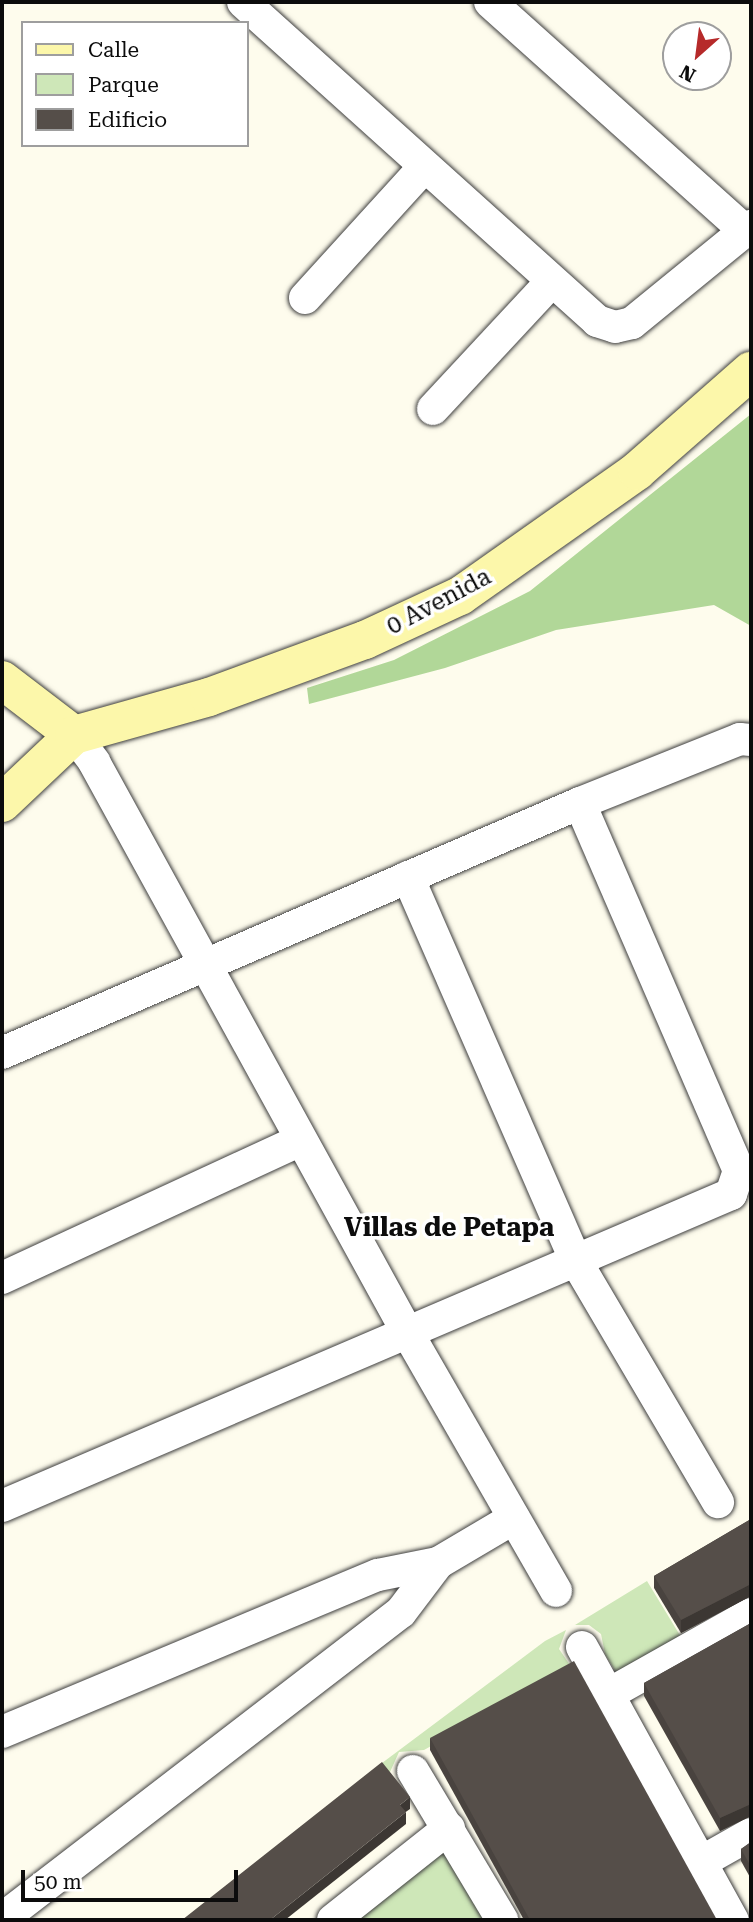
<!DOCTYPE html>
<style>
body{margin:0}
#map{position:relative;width:753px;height:1922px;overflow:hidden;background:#fefced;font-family:"Roboto Serif",serif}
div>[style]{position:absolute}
.green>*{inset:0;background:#cee7b8}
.forest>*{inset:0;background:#b1d798}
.roads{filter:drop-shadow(0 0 2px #3f3f3f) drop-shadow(0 0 2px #3f3f3f)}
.street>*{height:32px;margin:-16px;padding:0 16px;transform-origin:16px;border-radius:16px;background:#fff}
.secondary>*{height:38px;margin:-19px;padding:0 19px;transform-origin:19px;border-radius:19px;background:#fcf7aa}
.wall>*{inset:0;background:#49433f}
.shaded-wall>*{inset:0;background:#3c3733}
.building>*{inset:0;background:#554e49}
span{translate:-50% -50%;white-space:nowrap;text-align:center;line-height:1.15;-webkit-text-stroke:7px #fff;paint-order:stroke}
.street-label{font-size:24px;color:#0c0c0c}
.neighbourhood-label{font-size:26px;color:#0c0c0c;font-weight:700}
.frame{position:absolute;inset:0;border:4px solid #0c0c0c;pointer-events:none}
.legend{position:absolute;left:21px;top:21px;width:228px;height:126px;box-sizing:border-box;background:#fff;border:2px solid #9e9e9e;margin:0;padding:9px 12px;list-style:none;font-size:21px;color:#0c0c0c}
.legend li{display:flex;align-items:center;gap:14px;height:35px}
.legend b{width:35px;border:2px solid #9e9e9e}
.north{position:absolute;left:662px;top:21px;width:70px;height:70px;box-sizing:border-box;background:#fff;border:2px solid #9e9e9e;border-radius:50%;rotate:208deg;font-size:19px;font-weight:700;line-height:28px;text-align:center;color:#0c0c0c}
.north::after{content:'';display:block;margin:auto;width:24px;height:32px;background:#b62a2a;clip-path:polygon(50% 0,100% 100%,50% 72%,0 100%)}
.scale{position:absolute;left:21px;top:1870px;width:217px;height:32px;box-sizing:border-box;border:4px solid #0c0c0c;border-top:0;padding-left:9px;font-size:21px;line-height:24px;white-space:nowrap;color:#0c0c0c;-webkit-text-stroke:5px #fff;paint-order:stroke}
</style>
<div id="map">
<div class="green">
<i style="clip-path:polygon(647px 1581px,681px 1637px,617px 1674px,605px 1654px,601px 1634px,589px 1625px,575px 1625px)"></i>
<i style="clip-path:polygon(566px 1630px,559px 1649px,572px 1668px,424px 1750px,399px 1752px,390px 1772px,378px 1766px,545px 1641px)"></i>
<i style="clip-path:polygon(449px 1828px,485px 1920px,333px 1920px)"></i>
</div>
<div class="forest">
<i style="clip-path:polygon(751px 414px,751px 626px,714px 605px,556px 630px,445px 668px,309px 704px,307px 688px,394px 660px,530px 591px)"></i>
</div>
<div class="roads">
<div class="street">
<i style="left:243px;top:2px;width:477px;rotate:42deg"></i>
<i style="left:597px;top:321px;width:19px;rotate:18deg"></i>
<i style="left:615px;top:327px;width:17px;rotate:-13deg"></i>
<i style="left:632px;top:323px;width:154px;rotate:-39.2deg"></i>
<i style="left:490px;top:2px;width:341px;rotate:41.9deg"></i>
<i style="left:305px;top:298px;width:177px;rotate:-47.7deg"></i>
<i style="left:433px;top:409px;width:172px;rotate:-47.1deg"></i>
<i style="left:74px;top:735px;width:34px;rotate:53deg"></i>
<i style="left:94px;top:762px;width:648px;rotate:61.22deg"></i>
<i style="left:406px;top:1330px;width:301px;rotate:60.1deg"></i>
<i style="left:408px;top:877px;width:419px;rotate:66.4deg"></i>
<i style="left:576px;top:1261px;width:280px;rotate:59.5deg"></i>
<i style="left:2px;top:1053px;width:630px;rotate:-23.39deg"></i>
<i style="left:580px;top:803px;width:172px;rotate:-21.8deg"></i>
<i style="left:740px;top:739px;width:11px;rotate:5deg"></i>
<i style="left:2px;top:1278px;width:328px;rotate:-24.8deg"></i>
<i style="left:2px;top:1506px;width:793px;rotate:-23.17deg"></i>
<i style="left:731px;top:1194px;width:24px;rotate:-71deg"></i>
<i style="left:739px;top:1171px;width:401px;rotate:-113.4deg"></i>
<i style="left:582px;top:1647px;width:312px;rotate:61.1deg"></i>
<i style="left:609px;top:1694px;width:163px;rotate:-29.4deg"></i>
<i style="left:2px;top:1732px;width:407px;rotate:-22.7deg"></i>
<i style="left:378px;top:1575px;width:61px;rotate:-11.3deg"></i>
<i style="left:438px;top:1563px;width:88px;rotate:-30.6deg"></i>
<i style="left:413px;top:1771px;width:174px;rotate:59.1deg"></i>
<i style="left:703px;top:1861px;width:55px;rotate:-29.4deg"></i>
<i style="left:2px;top:1919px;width:503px;rotate:-37.58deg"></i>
<i style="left:401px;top:1612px;width:61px;rotate:-52.9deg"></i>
<i style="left:333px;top:1920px;width:148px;rotate:-38.4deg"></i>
</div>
<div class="secondary">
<i style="left:2px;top:680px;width:91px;rotate:37.4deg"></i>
<i style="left:2px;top:803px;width:99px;rotate:-43.4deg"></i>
<i style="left:74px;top:735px;width:140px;rotate:-15.7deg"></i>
<i style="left:209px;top:697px;width:166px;rotate:-20.1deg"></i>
<i style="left:365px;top:640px;width:105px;rotate:-24.9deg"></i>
<i style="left:460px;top:596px;width:217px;rotate:-35.2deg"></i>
<i style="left:637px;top:471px;width:152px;rotate:-41.3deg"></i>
</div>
</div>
<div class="wall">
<i style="clip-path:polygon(751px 1519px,751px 1596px,681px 1633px,654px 1588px,654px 1576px)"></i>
<i style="clip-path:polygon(751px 1623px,751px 1816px,720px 1831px,644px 1696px,644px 1683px)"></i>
<i style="clip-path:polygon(430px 1738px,717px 1920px,524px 1920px,430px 1750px)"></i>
<i style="clip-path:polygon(751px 1842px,751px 1879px,741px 1861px,741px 1849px)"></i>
</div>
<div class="shaded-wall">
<i style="clip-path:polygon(751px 1584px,751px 1596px,681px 1633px,681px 1620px)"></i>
<i style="clip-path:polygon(410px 1797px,410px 1809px,400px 1816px,400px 1805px)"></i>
<i style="clip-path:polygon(751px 1804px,751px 1816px,720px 1831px,720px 1818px)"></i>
<i style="clip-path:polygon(406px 1812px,406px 1824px,285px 1920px,270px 1920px)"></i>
</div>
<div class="building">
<i style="clip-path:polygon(751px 1519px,751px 1584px,681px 1620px,654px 1576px)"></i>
<i style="clip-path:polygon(751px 1623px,751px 1804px,720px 1818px,644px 1683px)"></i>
<i style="clip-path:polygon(574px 1661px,717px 1920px,530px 1920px,430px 1738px)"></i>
<i style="clip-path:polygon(382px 1762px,410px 1797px,400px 1805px,406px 1812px,270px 1920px,182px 1920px)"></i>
<i style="clip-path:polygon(751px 1842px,751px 1867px,741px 1849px)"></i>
</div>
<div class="street-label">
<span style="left:439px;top:602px;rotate:-28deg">0 Avenida</span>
</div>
<div class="neighbourhood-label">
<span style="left:449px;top:1228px">Villas de Petapa</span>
</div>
<div class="frame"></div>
<ul class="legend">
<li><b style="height:9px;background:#fcf7aa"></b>Calle</li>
<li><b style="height:19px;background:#cee7b8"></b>Parque</li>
<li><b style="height:19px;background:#554e49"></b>Edificio</li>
</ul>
<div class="north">N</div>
<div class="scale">50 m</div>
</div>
